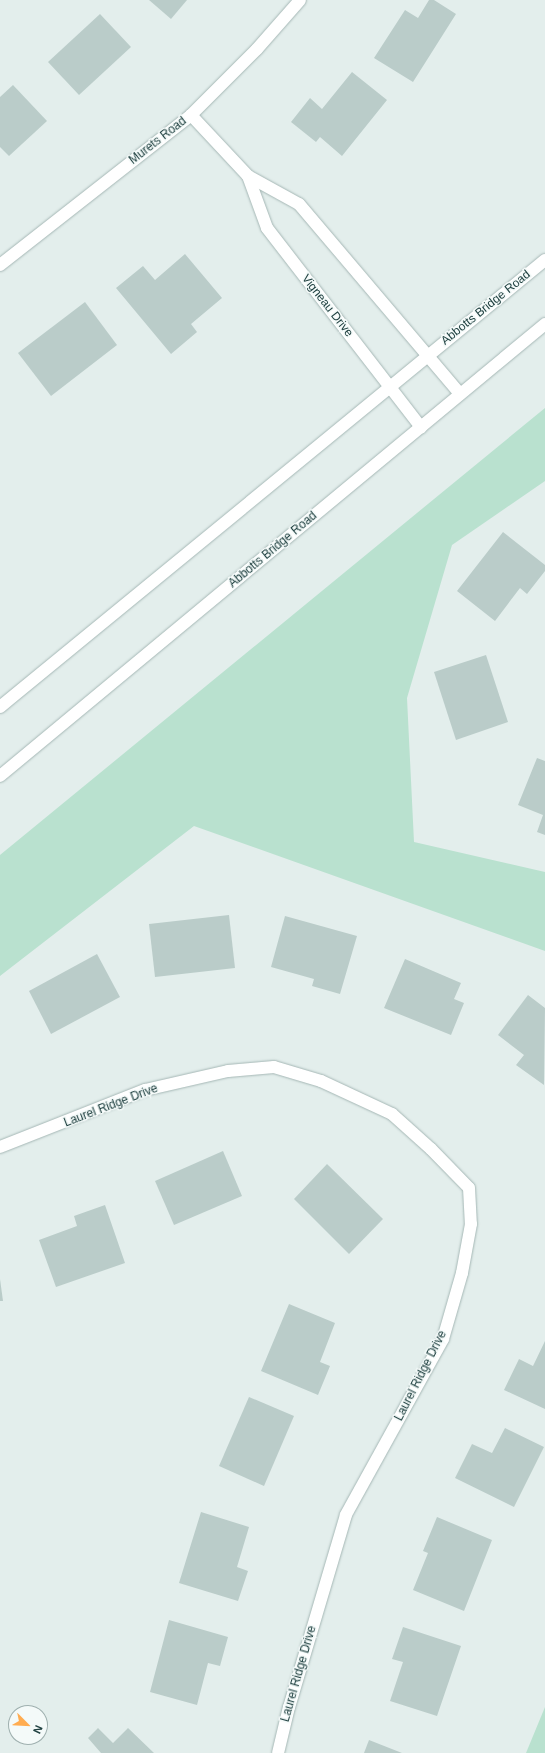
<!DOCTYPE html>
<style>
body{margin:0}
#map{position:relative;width:545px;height:1753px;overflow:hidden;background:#e3eeec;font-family:Helvetica,sans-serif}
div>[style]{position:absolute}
.green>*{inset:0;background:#b9e1cf}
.building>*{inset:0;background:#baccc9}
.roads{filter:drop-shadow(0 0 1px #a5b7b5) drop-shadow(0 0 1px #a5b7b5)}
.minor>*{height:12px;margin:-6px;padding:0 6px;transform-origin:6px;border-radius:6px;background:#fff}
.secondary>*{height:12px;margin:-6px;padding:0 6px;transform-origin:6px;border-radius:6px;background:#fff}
span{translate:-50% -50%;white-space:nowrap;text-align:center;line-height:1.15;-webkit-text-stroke:3px #f4faf9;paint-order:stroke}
.street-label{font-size:12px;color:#204141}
.north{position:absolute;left:8px;top:1705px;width:40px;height:40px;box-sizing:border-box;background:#f4faf9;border:1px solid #9fb0af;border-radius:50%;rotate:114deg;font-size:11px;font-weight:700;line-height:16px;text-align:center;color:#204141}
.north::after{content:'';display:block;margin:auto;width:14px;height:18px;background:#ffac50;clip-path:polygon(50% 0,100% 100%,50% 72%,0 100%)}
</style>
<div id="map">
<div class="green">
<i style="clip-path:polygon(545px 408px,545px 481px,452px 545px,407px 698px,414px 842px,545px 872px,545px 951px,194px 826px,0 976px,0 855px)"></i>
<i style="clip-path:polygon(545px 1707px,545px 1753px,526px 1753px)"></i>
</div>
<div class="building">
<i style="clip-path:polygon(149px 0,187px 0,171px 19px)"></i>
<i style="clip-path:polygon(429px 0,434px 0,456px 14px,413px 82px,374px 58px,405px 10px,418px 18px)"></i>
<i style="clip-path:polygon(100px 14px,131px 47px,79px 95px,48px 62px)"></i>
<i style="clip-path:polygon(352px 72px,387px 100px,342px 156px,320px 137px,316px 142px,291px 122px,310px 98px,322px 109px)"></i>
<i style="clip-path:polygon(13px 85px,47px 121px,9px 156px,0 147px,0 97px)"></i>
<i style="clip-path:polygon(185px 254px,222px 298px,191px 324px,197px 332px,171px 354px,116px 288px,143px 266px,155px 280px)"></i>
<i style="clip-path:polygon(85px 302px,117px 345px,51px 396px,18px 353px)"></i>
<i style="clip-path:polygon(503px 532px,545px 565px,545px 571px,527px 594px,520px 588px,495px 621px,457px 591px)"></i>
<i style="clip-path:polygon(486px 655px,508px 722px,456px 740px,434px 672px)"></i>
<i style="clip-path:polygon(537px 758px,545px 761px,545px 835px,537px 832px,543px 815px,518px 805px)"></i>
<i style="clip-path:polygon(229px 915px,235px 968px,155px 977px,149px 924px)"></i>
<i style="clip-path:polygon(285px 916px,357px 936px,340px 994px,312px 986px,314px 979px,271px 967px)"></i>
<i style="clip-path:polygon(97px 954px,120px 997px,51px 1034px,29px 991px)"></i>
<i style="clip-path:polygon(405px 959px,461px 983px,454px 999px,464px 1003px,451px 1035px,384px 1008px)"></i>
<i style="clip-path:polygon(528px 995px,545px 1008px,544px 1085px,516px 1065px,524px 1055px,498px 1035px)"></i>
<i style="clip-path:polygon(223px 1151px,242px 1196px,174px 1225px,155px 1181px)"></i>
<i style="clip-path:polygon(327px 1164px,383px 1219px,349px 1254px,294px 1199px)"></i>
<i style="clip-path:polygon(105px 1205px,125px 1263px,56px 1287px,39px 1240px,77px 1226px,74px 1216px)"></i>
<i style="clip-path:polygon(0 1279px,3px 1301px,0 1301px)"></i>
<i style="clip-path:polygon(289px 1304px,335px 1323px,320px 1362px,330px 1366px,318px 1395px,261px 1371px)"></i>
<i style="clip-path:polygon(545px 1341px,545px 1409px,504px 1390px,519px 1359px,533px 1366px)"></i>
<i style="clip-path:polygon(249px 1397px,294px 1416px,264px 1486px,219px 1466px)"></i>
<i style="clip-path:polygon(505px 1428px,544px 1447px,514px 1507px,455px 1478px,472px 1444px,492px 1453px)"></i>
<i style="clip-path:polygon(201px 1512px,249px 1527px,237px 1567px,248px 1571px,238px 1601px,179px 1583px)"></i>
<i style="clip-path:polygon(437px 1517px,492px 1540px,464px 1611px,413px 1590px,428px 1553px,423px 1551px)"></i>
<i style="clip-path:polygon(169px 1620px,228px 1637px,220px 1666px,208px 1663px,197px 1705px,150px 1692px)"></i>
<i style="clip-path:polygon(403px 1627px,461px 1646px,437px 1716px,390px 1701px,403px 1662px,392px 1659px)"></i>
<i style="clip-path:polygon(98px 1728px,113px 1743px,128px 1728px,154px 1753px,101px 1753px,88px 1738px)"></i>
<i style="clip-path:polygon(369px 1740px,402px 1753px,364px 1753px)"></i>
</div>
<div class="roads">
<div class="minor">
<i style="left:191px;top:115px;width:83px;rotate:46.9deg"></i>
<i style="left:248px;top:176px;width:58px;rotate:28.8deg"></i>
<i style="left:299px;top:204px;width:249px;rotate:49.7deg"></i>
<i style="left:248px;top:176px;width:55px;rotate:69.9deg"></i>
<i style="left:267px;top:228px;width:252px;rotate:52.3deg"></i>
<i style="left:0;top:265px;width:243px;rotate:-38.1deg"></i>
<i style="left:191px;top:115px;width:93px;rotate:-45deg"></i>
<i style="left:257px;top:49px;width:65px;rotate:-48.7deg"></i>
<i style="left:0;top:1147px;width:156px;rotate:-21.5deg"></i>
<i style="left:145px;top:1090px;width:85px;rotate:-12.9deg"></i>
<i style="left:228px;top:1071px;width:46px;rotate:-5deg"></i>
<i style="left:274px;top:1067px;width:49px;rotate:16.6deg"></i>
<i style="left:321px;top:1081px;width:78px;rotate:24.9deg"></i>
<i style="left:392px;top:1114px;width:52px;rotate:41.9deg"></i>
<i style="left:431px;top:1149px;width:54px;rotate:45.7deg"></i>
<i style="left:469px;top:1188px;width:36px;rotate:87deg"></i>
<i style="left:471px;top:1224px;width:50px;rotate:100.4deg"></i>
<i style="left:462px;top:1273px;width:69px;rotate:106.1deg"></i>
<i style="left:443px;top:1339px;width:201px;rotate:118.9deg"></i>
<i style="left:346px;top:1515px;width:200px;rotate:106.5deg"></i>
<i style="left:289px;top:1707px;width:47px;rotate:103.4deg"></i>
</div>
<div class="secondary">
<i style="left:0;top:707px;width:705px;rotate:-39.36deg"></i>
<i style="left:0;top:776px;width:708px;rotate:-39.67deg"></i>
</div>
</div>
<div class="street-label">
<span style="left:158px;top:141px;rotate:-38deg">Murets Road</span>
<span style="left:327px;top:306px;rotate:52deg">Vigneau Drive</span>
<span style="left:486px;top:308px;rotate:-39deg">Abbotts Bridge Road</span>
<span style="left:273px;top:550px;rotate:-40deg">Abbotts Bridge Road</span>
<span style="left:111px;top:1106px;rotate:-21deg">Laurel Ridge Drive</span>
<span style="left:421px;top:1376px;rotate:-63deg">Laurel Ridge Drive</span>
<span style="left:299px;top:1674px;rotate:-74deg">Laurel Ridge Drive</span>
</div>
<div class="north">N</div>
</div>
